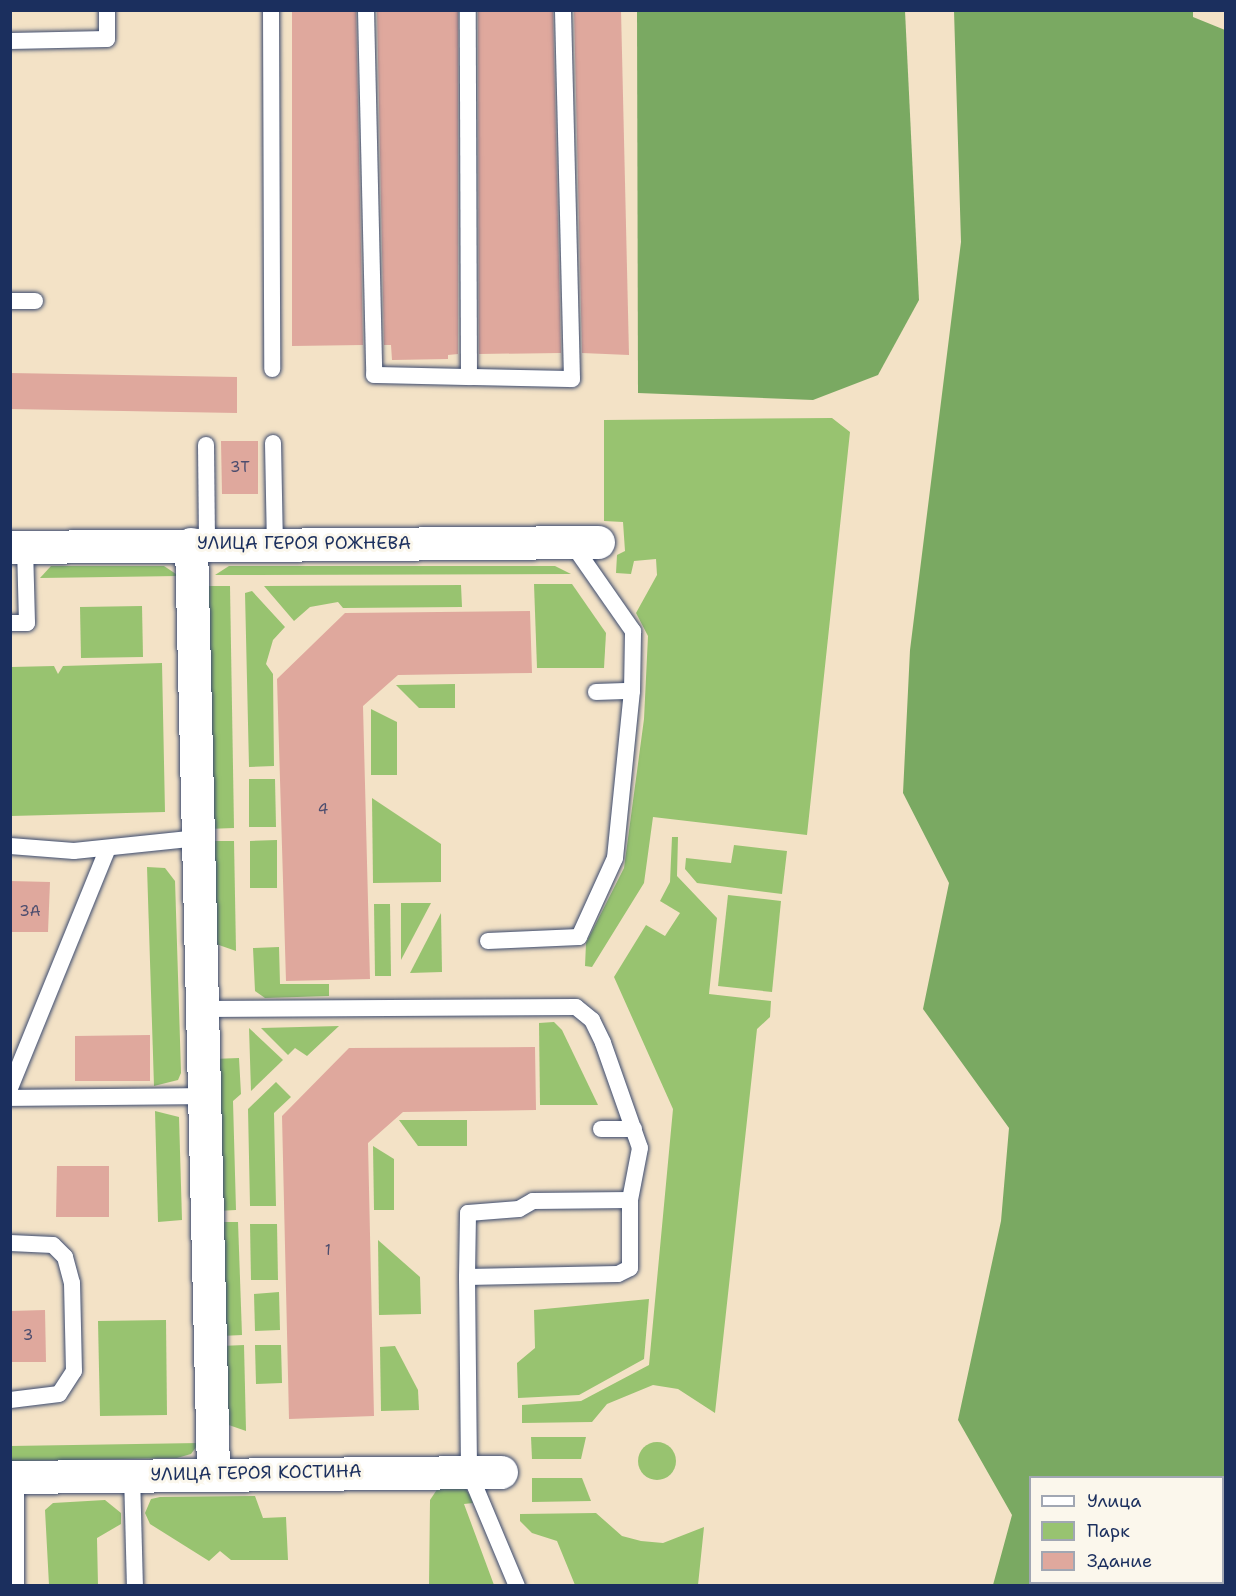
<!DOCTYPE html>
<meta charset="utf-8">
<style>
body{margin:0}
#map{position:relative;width:1236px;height:1596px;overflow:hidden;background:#f3e2c6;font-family:"Shantell Sans",sans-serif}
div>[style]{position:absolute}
.green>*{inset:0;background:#98c370}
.round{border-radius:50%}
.forest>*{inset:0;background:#7aa962}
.building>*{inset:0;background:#dfa89d}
.roads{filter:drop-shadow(0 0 2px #3b4a6e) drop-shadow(0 0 2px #3b4a6e)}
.service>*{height:16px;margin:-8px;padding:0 8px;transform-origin:8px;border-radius:8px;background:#fff}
.minor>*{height:33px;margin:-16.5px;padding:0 16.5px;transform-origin:16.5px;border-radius:16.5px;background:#fff}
span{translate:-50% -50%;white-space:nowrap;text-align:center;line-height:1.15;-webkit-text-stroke:6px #fbf7ec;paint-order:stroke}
.number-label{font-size:15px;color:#4c4d6e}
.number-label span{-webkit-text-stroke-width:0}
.street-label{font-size:18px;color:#1b2f5e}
.frame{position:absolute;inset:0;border:12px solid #1b2f5e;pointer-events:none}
.legend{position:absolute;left:1029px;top:1476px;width:195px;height:108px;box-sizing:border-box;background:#fbf7ec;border:2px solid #a1a7b3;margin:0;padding:8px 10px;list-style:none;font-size:18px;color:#1b2f5e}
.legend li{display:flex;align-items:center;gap:12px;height:30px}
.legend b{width:30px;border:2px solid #a1a7b3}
</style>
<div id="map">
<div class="green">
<i style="clip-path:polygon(832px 418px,850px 432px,807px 835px,653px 817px,644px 883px,592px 967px,585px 966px,586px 943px,624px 868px,644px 719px,648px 636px,636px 613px,657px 575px,656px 559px,634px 561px,631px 574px,616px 573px,617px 555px,625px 551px,623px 522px,604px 521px,604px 420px)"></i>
<i style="clip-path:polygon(51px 566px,164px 566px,179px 576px,40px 578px)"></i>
<i style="clip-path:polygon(229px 566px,555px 566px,571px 574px,215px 575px)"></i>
<i style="clip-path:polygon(534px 584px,572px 584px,606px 633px,604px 668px,537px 668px)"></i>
<i style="clip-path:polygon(461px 585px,462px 607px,343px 608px,338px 602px,310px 607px,294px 621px,264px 586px)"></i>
<i style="clip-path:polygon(203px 586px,230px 586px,234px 828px,207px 829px)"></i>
<i style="clip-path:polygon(252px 591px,285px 627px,273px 640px,266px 664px,273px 674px,274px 766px,249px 767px,245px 593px)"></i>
<i style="clip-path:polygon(142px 606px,143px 657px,81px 658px,80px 607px)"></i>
<i style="clip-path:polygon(162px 663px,165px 812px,11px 816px,11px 667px,54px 666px,58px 674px,63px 666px)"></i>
<i style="clip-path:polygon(455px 684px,455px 708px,419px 708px,396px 685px)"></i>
<i style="clip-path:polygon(371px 709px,397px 722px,397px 775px,371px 775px)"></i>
<i style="clip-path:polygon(249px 779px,275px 779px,276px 827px,249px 827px)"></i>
<i style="clip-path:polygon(372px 798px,441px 844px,441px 882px,373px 883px)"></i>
<i style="clip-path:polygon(672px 837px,678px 837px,677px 876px,717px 918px,709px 994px,771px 1001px,770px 1017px,757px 1029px,715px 1413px,678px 1389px,653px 1385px,607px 1404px,592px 1422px,522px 1423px,522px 1405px,581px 1401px,649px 1365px,673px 1109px,614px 977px,646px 925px,665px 936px,680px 913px,660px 901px,670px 882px)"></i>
<i style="clip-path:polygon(277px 840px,277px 888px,250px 888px,250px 841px)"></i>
<i style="clip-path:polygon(206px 841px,234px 841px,236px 951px,216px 944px)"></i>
<i style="clip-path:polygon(734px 845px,787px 851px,782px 894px,697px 883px,685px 869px,686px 858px,731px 863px)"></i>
<i style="clip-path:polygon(147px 867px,165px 868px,175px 881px,181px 1073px,178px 1080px,154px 1086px)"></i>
<i style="clip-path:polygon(728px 895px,781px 901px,772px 992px,718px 986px)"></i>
<i style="clip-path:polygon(401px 903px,431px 903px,401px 960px)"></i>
<i style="clip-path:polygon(374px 904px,390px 904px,391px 976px,375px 976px)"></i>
<i style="clip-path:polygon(441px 913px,442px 972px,410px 973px)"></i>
<i style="clip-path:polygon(279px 947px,280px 984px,329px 984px,329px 996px,265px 998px,255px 991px,253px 948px)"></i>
<i style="clip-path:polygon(554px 1022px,562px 1030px,598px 1105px,540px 1105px,539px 1023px)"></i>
<i style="clip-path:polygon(339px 1026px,307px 1056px,295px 1048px,288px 1055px,261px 1028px)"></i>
<i style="clip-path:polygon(249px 1028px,283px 1060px,251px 1091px)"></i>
<i style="clip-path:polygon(239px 1058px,241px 1094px,233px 1101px,236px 1210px,217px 1211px,213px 1059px)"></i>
<i style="clip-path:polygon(276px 1082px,291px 1097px,274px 1113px,276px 1206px,250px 1206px,248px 1109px)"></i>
<i style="clip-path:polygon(155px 1111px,179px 1117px,182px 1220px,158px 1222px)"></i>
<i style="clip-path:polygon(399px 1120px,467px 1120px,467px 1146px,418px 1146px)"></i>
<i style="clip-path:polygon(373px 1146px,394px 1159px,394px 1210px,374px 1210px)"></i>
<i style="clip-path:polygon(217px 1222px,238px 1222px,242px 1335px,221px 1336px)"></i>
<i style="clip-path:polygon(250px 1224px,277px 1224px,278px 1280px,251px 1280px)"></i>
<i style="clip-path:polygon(378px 1240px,420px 1277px,421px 1314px,379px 1315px)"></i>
<i style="clip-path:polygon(279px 1292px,280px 1330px,255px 1331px,254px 1294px)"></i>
<i style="clip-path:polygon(649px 1299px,644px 1359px,579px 1395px,518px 1398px,517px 1363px,535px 1348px,534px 1310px)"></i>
<i style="clip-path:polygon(166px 1320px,167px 1415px,100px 1416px,98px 1321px)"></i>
<i style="clip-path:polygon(244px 1345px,246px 1431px,223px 1423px,221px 1346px)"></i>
<i style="clip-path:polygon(255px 1345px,281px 1345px,282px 1383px,256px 1384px)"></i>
<i style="clip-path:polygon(395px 1346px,418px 1390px,419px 1410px,381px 1411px,380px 1347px)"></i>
<i style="clip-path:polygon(531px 1437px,586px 1437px,581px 1459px,532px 1459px)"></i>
<i class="round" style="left:638px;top:1442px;width:38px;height:38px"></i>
<i style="clip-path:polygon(199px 1443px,191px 1454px,177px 1458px,11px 1461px,10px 1446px)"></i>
<i style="clip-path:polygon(532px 1478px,582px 1478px,591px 1501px,532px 1502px)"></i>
<i style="clip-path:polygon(438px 1488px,465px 1488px,469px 1494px,473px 1503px,464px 1504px,494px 1585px,429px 1586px,430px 1500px)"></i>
<i style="clip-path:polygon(255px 1496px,263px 1518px,286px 1517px,288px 1560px,231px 1560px,220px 1551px,209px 1561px,150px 1524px,145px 1513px,151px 1499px,160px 1497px)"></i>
<i style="clip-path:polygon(105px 1500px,121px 1513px,121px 1524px,97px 1538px,98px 1585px,49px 1585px,45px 1510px,53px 1503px)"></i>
<i style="clip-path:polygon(596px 1513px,622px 1536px,641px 1541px,663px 1543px,704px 1527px,698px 1585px,575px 1585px,557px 1541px,532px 1533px,520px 1521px,520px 1514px)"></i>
</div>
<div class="forest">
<i style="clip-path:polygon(637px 11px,905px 11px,919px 300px,878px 375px,813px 400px,638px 393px)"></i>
<i style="clip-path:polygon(evenodd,954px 11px,1193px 11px,1193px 17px,1225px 30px,1225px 1585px,993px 1585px,1012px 1515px,958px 1420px,1001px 1221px,1009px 1128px,923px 1009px,949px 883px,903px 793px,910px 650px,961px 242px,954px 11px,1030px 1478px,1222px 1478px,1222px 1582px,1030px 1582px,1030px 1478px)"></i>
</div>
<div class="building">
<i style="clip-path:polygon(292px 10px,356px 10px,363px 345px,292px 346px)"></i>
<i style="clip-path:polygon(377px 10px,458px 10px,458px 354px,448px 355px,448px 359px,392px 360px,391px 345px,384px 345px)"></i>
<i style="clip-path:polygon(478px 10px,553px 10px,561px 353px,479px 354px)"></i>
<i style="clip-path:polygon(574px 10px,621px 10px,629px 355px,582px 353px)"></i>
<i style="clip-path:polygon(10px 373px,237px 377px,237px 413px,10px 409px)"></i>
<i style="clip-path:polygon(221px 441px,258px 441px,258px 494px,222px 494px)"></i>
<i style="clip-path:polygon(530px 611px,532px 673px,398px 675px,363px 706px,370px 979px,286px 981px,277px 679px,345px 613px)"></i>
<i style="clip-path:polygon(10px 881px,50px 882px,48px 932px,10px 932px)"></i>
<i style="clip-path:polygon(150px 1035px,150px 1081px,75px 1081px,75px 1036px)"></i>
<i style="clip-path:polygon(535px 1047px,536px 1110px,403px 1112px,368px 1143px,374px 1416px,289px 1419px,282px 1116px,349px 1048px)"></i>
<i style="clip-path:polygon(57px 1166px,109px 1166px,109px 1217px,56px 1217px)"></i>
<i style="clip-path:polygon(45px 1310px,46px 1362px,10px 1362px,10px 1311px)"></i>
</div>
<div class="roads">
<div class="service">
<i style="left:271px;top:10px;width:359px;rotate:89.8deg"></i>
<i style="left:366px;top:10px;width:365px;rotate:88.7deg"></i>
<i style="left:374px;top:375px;width:95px;rotate:1.2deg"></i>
<i style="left:469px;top:377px;width:367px;rotate:-90.2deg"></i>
<i style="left:10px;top:41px;width:97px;rotate:-1.2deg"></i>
<i style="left:107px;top:39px;width:29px;rotate:-90deg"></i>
<i style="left:10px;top:301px;width:25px"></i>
<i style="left:469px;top:377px;width:103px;rotate:1.1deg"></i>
<i style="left:572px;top:379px;width:369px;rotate:-91.4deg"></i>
<i style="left:273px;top:443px;width:100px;rotate:88.9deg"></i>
<i style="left:206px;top:445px;width:98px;rotate:89.4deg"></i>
<i style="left:10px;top:623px;width:17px"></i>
<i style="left:27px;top:623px;width:77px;rotate:-91.5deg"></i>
<i style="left:596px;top:692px;width:36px;rotate:-2deg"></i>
<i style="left:10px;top:846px;width:64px;rotate:4.5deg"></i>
<i style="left:74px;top:851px;width:125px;rotate:-6deg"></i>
<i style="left:488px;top:941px;width:91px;rotate:-2.5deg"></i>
<i style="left:579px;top:937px;width:87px;rotate:-65.5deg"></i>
<i style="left:615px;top:858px;width:168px;rotate:-84.2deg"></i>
<i style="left:632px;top:691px;width:60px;rotate:-89deg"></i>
<i style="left:633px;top:631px;width:108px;rotate:-124.9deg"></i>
<i style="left:202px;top:1009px;width:374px;rotate:-0.3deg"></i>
<i style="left:576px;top:1007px;width:21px;rotate:39deg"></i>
<i style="left:592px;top:1020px;width:25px;rotate:64deg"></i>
<i style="left:603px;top:1043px;width:111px;rotate:70.6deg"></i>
<i style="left:640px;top:1148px;width:53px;rotate:100.9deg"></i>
<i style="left:630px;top:1200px;width:68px;rotate:90deg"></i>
<i style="left:630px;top:1268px;width:13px;rotate:153deg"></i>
<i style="left:618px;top:1274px;width:151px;rotate:178.9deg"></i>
<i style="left:467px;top:1277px;width:64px;rotate:-89.1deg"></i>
<i style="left:468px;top:1213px;width:51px;rotate:-4.5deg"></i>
<i style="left:519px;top:1209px;width:16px;rotate:-30deg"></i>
<i style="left:533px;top:1201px;width:97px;rotate:-0.6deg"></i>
<i style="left:10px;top:1088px;width:257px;rotate:-67.8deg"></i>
<i style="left:10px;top:1098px;width:194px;rotate:-0.6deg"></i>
<i style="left:601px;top:1129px;width:33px"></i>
<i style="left:10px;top:1243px;width:43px;rotate:2.7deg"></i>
<i style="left:53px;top:1245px;width:17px;rotate:45deg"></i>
<i style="left:65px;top:1257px;width:27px;rotate:75deg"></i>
<i style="left:72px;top:1283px;width:88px;rotate:88.7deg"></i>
<i style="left:74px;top:1371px;width:27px;rotate:123deg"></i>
<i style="left:59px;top:1394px;width:49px;rotate:173deg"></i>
<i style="left:467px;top:1277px;width:195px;rotate:89.4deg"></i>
<i style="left:469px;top:1472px;width:124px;rotate:67.2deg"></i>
<i style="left:132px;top:1474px;width:112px;rotate:88.5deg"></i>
<i style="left:16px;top:1477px;width:109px;rotate:90deg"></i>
</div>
<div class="minor">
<i style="left:191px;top:544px;width:929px;rotate:88.64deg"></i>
<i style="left:10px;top:547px;width:588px;rotate:-0.49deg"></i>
<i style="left:10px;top:1477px;width:491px;rotate:-0.6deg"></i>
</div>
</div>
<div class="number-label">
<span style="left:240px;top:468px">3Т</span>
<span style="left:323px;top:810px">4</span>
<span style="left:30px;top:912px">3А</span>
<span style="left:328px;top:1251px">1</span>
<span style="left:28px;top:1336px">3</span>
</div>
<div class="street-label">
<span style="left:304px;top:543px">УЛИЦА ГЕРОЯ РОЖНЕВА</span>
<span style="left:256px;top:1473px;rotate:-1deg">УЛИЦА ГЕРОЯ КОСТИНА</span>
</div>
<div class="frame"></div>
<ul class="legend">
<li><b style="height:8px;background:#fff"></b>Улица</li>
<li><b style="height:16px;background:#98c370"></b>Парк</li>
<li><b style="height:16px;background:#dfa89d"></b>Здание</li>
</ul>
</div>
